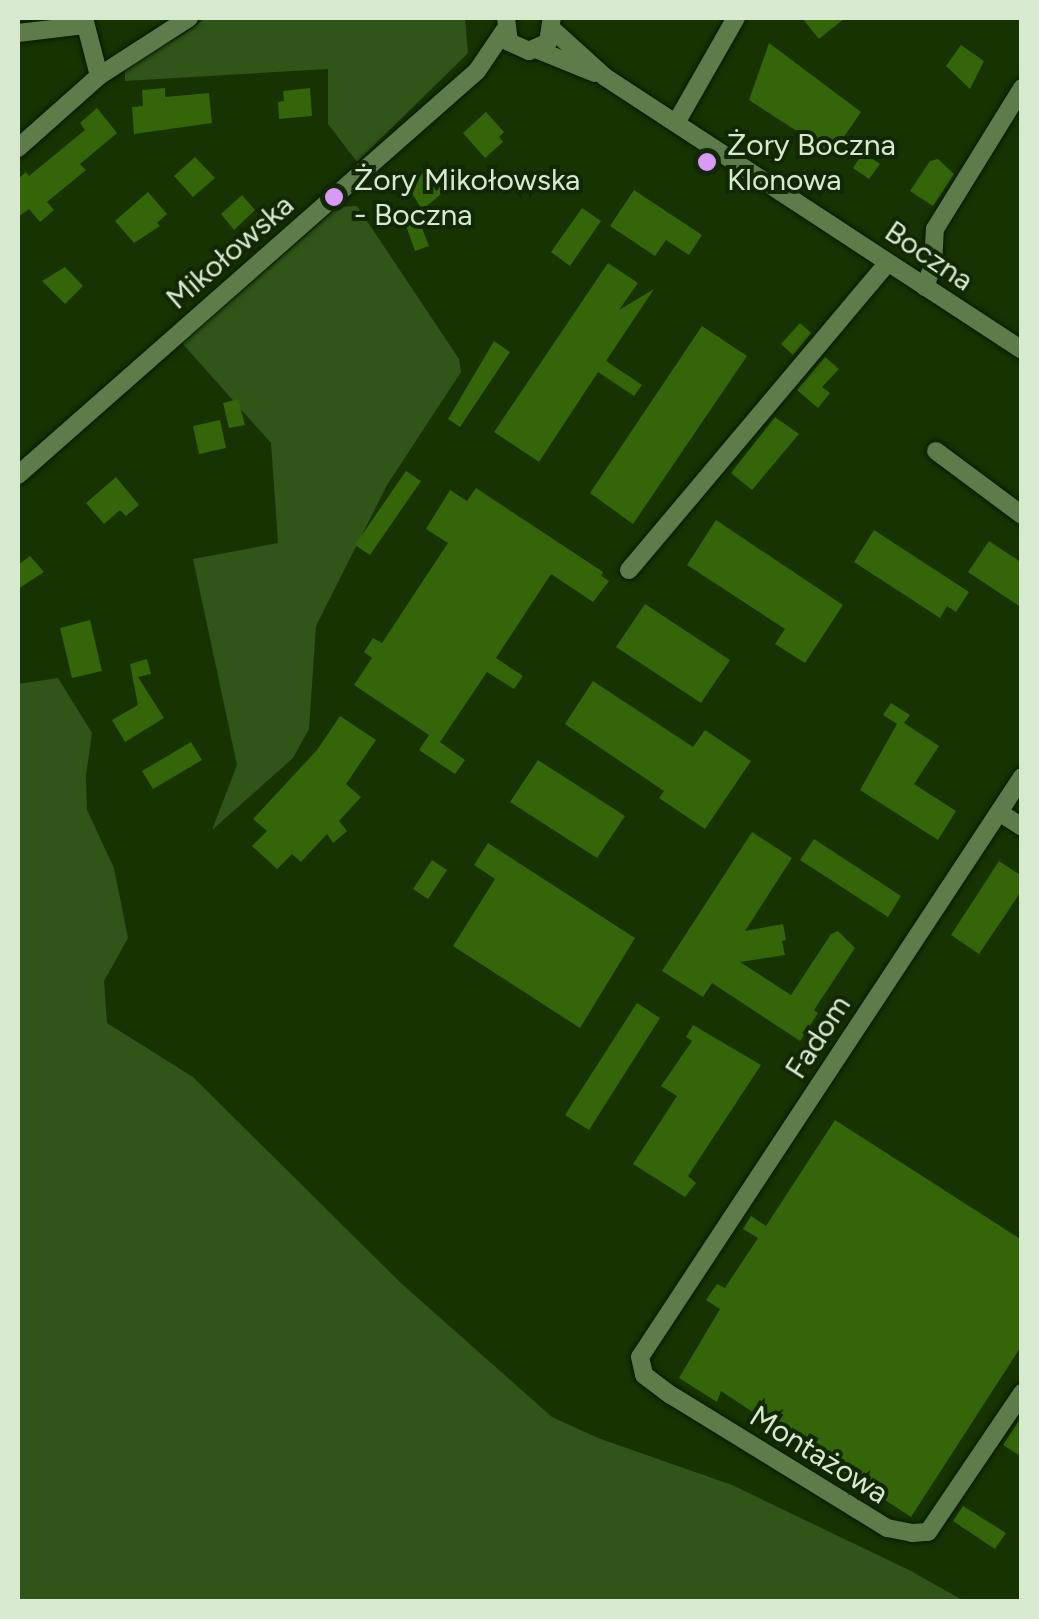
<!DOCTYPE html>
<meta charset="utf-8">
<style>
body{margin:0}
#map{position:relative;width:1039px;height:1619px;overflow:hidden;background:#173301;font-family:Figtree,sans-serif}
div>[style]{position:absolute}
.green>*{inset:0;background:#315418}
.building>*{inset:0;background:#356509}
.roads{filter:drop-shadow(0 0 2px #051900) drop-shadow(0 0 2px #051900)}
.minor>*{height:18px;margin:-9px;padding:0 9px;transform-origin:9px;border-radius:9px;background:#5d7c4a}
.dots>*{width:28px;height:28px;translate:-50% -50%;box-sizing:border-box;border:5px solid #122704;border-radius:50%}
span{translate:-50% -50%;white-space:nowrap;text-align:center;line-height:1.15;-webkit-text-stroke:8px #122704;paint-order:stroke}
.poi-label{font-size:30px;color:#d7e9ce}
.left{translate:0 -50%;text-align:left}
.street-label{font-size:30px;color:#d7e9ce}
.frame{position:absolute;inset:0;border:20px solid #d7e9ce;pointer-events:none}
</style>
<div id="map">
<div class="green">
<i style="clip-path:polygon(205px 18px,465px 18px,468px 53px,357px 162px,328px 124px,328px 69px,125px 81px,125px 66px,184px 34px)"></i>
<i style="clip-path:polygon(357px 206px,459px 359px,461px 372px,387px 485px,316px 626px,309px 729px,293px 758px,212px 830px,237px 765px,193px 559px,278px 543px,271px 443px,182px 343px,338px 207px)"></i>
<i style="clip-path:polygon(58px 678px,92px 733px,86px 776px,87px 810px,114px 868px,128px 938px,104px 981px,107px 1023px,193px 1077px,402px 1284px,552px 1417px,598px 1438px,732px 1485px,911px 1571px,964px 1601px,18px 1601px,18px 684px)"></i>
</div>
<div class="building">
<i style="clip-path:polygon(802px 18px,845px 18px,819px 39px)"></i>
<i style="clip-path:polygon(769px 43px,861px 112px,841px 141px,835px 137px,826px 150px,749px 100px)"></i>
<i style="clip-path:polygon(961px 45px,984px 61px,970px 89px,946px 66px)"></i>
<i style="clip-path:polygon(165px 88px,165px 97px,209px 93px,212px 123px,134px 134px,132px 107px,143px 106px,142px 90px)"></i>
<i style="clip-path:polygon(310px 88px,312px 116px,279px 119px,278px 102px,284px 101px,283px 91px)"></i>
<i style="clip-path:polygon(97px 108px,117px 133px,80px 164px,86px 170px,47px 202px,54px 210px,40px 222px,29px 209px,18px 217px,18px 179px,26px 172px,29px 176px,85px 130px,80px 123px)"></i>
<i style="clip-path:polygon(486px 112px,504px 132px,499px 137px,503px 142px,485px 158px,463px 133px)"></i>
<i style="clip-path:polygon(863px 153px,880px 164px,869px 179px,853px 168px)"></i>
<i style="clip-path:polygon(195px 157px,215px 178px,193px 197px,174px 176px)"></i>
<i style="clip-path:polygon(938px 159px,954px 174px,933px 206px,910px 191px,930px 161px)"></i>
<i style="clip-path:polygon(428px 169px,446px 190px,422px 210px,408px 186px)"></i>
<i style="clip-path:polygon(634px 190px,702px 235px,689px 255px,666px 240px,655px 256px,610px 226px)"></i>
<i style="clip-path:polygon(148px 192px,167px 214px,157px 223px,160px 226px,134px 243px,115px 221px)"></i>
<i style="clip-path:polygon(242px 195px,255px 210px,234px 230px,221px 214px)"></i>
<i style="clip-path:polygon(582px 208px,601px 221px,570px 266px,551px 252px)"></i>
<i style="clip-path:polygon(418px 218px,429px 246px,415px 251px,405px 223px)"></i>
<i style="clip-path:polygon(608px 263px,638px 283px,619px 310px,654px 289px,606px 361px,642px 385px,634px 396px,598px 372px,539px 462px,494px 432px)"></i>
<i style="clip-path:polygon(65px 267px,83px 286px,65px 304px,42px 281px)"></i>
<i style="clip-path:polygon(800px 323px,811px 333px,793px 355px,781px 344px)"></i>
<i style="clip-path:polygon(702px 326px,747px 356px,633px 524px,590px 493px)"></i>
<i style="clip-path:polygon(494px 341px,510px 352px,460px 427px,448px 419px)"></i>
<i style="clip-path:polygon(825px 357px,839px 369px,822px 387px,830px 393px,818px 408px,797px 390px)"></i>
<i style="clip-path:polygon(238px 399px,245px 425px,229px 428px,223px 403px)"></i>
<i style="clip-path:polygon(775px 417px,799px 434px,752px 490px,731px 473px)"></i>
<i style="clip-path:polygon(220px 420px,226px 448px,199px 454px,193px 426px)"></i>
<i style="clip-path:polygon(406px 471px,421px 481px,370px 555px,355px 545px)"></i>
<i style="clip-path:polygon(116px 477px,139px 505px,126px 516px,120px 510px,104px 524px,86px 503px)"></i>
<i style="clip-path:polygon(476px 488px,603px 572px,601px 576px,609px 581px,593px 602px,551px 574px,496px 658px,523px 676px,514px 689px,487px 672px,440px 742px,465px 760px,455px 774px,419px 750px,429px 735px,354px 685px,372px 658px,364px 652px,373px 638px,382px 643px,448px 543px,426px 529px,450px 490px,467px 501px)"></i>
<i style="clip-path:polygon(716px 520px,843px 605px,805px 663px,775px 644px,785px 629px,687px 565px)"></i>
<i style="clip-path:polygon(874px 530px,969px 592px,956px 612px,947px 606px,940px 618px,854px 562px)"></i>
<i style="clip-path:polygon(989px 541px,1022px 563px,1022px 608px,968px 572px)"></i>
<i style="clip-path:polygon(30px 556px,44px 572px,18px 589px,18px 565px)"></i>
<i style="clip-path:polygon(645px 604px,730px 660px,701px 703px,616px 647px)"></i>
<i style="clip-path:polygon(90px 620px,102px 671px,72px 678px,60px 628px)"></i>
<i style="clip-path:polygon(147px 659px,151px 674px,138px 677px,164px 718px,125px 742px,112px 720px,138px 705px,130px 664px)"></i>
<i style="clip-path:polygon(593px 681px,693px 747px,705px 730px,751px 761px,705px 829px,659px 798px,664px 791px,565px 724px)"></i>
<i style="clip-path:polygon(891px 703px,910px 715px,904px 723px,939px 746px,914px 784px,956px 811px,938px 840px,860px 790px,897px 724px,883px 715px)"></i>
<i style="clip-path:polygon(340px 716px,376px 740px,346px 784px,361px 797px,339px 821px,347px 831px,333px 843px,327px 834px,301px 862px,292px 854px,277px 869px,252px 846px,267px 831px,253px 819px,317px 750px)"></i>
<i style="clip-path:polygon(191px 742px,202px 760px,153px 789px,142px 771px)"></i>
<i style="clip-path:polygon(538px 760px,625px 816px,597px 858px,510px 802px)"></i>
<i style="clip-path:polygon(752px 832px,792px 858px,745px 931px,783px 924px,786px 940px,782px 941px,785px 955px,740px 962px,791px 995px,831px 934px,838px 931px,855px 948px,814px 1010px,818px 1013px,800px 1041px,712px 983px,703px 997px,662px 971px)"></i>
<i style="clip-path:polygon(814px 839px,901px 896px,888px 917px,800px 860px)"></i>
<i style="clip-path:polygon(488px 843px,635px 938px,580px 1028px,453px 946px,495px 879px,474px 865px)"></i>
<i style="clip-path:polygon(432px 860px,447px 870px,428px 899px,413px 889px)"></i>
<i style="clip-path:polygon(999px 861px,1022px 876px,1022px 890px,979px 954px,951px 935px)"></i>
<i style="clip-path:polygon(637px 1003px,660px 1018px,589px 1130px,565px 1115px)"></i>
<i style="clip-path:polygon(693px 1025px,761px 1065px,688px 1176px,696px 1183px,685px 1197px,633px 1164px,677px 1096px,661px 1086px,692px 1041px,686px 1037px)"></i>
<i style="clip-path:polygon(835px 1120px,1022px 1240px,1022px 1345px,911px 1517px,721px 1391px,717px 1402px,679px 1378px,720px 1309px,706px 1300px,717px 1284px,725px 1288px,758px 1238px,743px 1229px,751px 1216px,766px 1226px)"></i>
<i style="clip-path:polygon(1022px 1416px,1022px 1457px,1003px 1445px)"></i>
<i style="clip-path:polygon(963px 1506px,1006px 1533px,995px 1549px,953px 1521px)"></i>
</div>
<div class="roads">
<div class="minor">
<i style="left:84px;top:18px;width:60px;rotate:75.5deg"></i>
<i style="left:506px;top:18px;width:24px;rotate:83deg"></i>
<i style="left:509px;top:42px;width:22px;rotate:24deg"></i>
<i style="left:529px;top:51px;width:21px;rotate:-25deg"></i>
<i style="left:548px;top:42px;width:24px;rotate:-81deg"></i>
<i style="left:553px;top:30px;width:70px;rotate:42.1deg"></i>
<i style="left:605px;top:77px;width:498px;rotate:33.2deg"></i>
<i style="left:18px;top:33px;width:67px;rotate:-6.8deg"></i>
<i style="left:538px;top:50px;width:61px;rotate:22deg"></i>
<i style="left:676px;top:123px;width:121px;rotate:-60.3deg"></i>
<i style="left:18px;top:148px;width:108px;rotate:-41.6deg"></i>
<i style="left:99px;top:76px;width:107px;rotate:-32.8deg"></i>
<i style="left:925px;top:287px;width:23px;rotate:-70deg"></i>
<i style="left:933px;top:265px;width:36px;rotate:-87deg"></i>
<i style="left:935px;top:229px;width:166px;rotate:-58.3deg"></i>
<i style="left:936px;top:451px;width:107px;rotate:36.7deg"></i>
<i style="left:18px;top:475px;width:611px;rotate:-41.35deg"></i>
<i style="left:477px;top:71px;width:48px;rotate:-56deg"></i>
<i style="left:629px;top:570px;width:402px;rotate:-49.9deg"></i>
<i style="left:1022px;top:777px;width:694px;rotate:123.37deg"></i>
<i style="left:640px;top:1357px;width:18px;rotate:77deg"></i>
<i style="left:644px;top:1375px;width:34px;rotate:37deg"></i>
<i style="left:671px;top:1395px;width:254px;rotate:31.6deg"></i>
<i style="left:887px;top:1528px;width:25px;rotate:11deg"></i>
<i style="left:912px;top:1533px;width:16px;rotate:-4deg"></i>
<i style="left:928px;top:1532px;width:168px;rotate:-55.9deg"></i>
<i style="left:999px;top:812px;width:27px;rotate:33deg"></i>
</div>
</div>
<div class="dots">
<i style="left:707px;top:162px;background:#d99af7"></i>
<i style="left:334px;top:197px;background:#d99af7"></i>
</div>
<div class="poi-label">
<span class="left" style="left:727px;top:162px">Żory Boczna<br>Klonowa</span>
<span class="left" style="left:354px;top:197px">Żory Mikołowska<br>- Boczna</span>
</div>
<div class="street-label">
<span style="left:230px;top:252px;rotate:-41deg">Mikołowska</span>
<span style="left:929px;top:256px;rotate:34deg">Boczna</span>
<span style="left:818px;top:1037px;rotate:-57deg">Fadom</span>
<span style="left:819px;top:1455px;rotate:32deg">Montażowa</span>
</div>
<div class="frame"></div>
</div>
